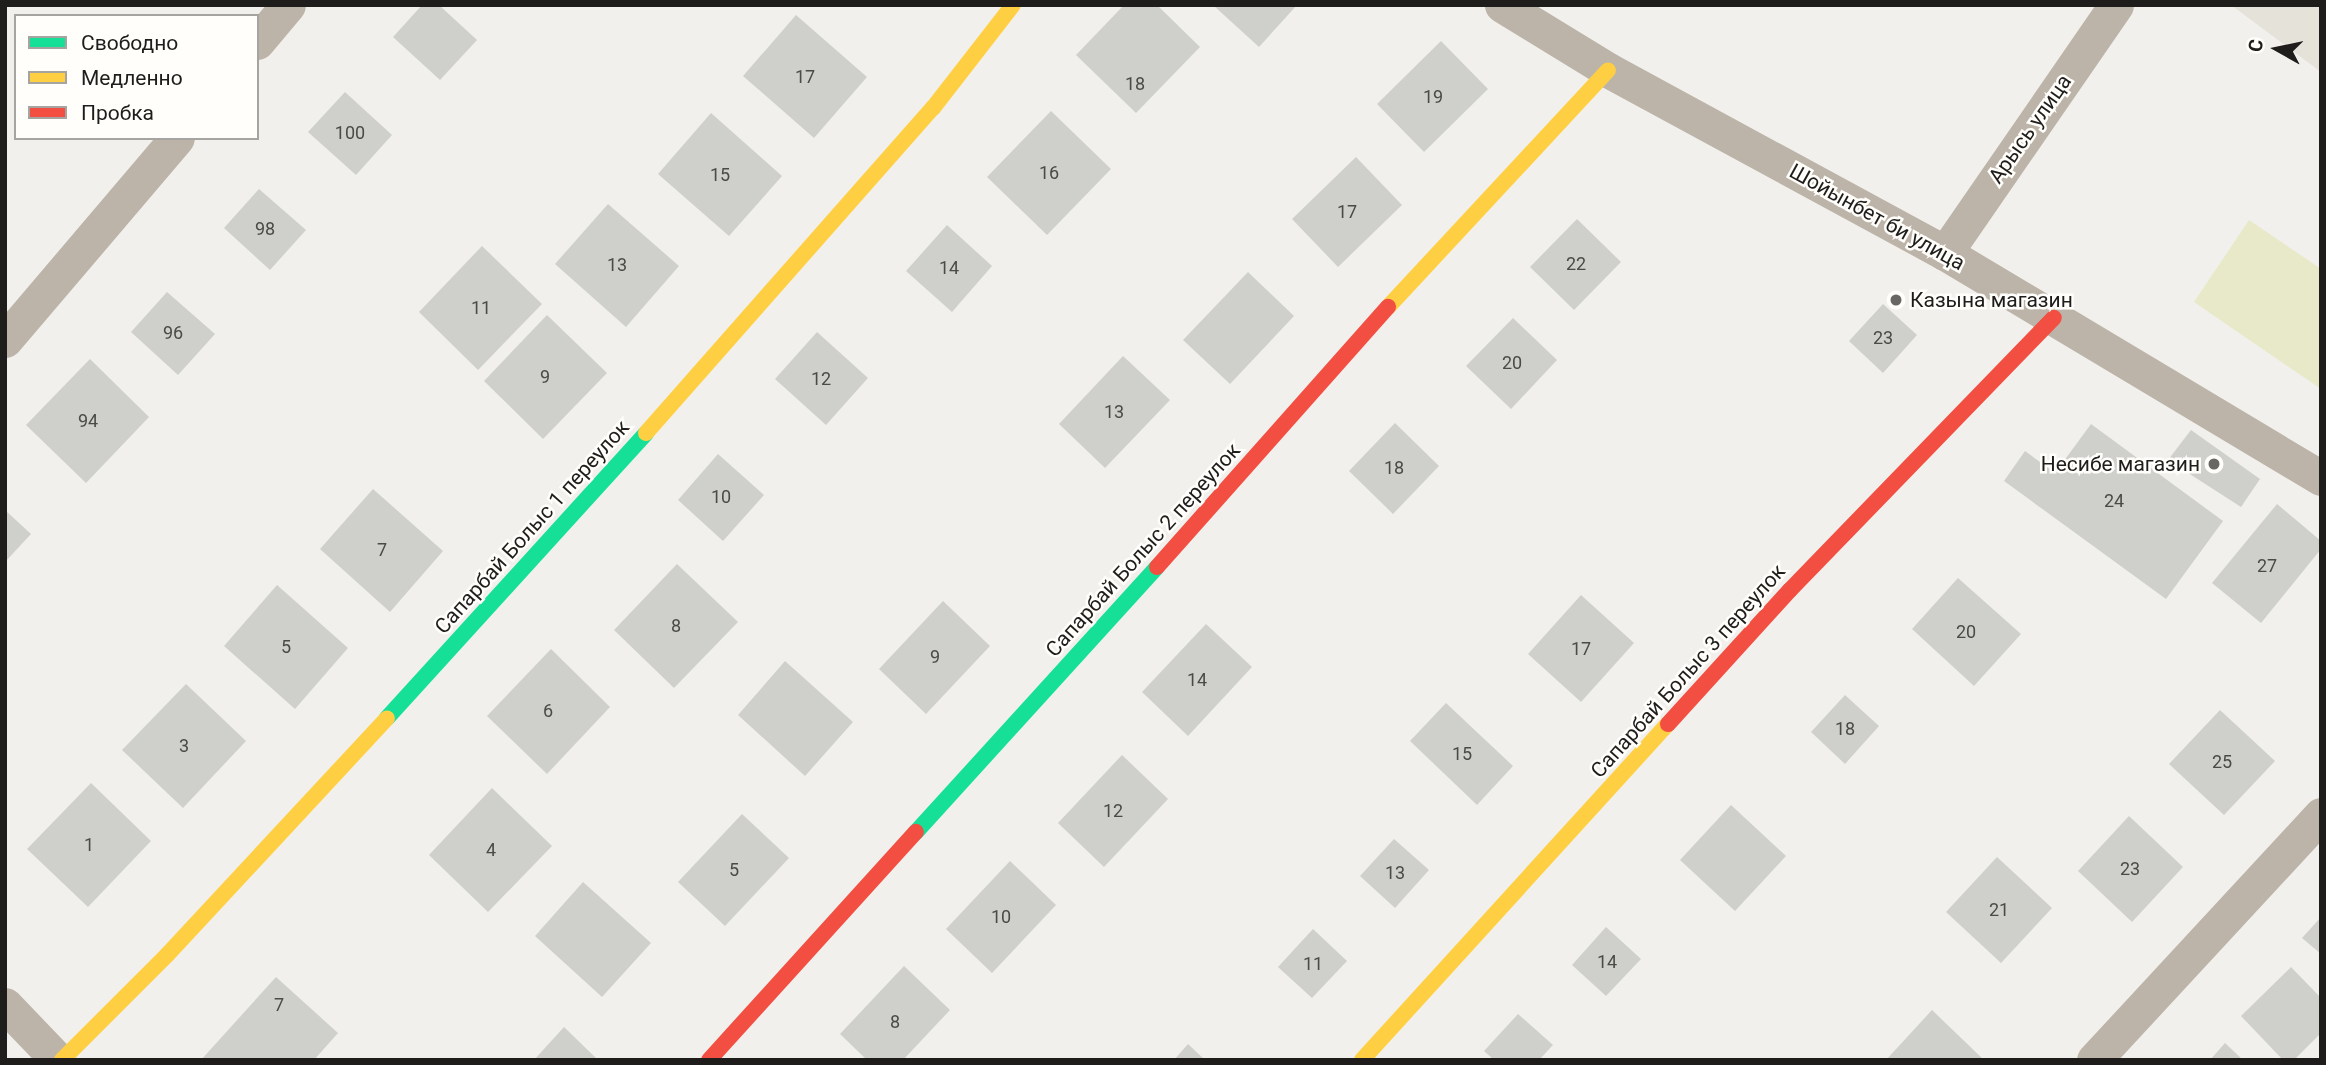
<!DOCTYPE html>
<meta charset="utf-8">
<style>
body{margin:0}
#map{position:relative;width:2326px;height:1065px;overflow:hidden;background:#f1f0ec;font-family:Roboto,sans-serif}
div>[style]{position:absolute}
.built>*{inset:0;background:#e5e2d9}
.green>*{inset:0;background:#e8e9c9}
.building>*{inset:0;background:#cfcfcc}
.street>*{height:35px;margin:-17.5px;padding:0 17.5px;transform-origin:17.5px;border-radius:17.5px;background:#bdb4a9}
.fast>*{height:16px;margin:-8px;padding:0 8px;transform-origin:8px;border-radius:8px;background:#16e098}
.slow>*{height:16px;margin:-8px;padding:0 8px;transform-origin:8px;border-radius:8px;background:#ffcf43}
.jam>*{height:16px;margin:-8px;padding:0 8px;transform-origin:8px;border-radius:8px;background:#f24e42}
.dots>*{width:19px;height:19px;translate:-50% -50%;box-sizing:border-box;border:4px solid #fffefb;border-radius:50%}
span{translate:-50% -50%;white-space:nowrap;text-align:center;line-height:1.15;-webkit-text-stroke:5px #fffefb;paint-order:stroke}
.number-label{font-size:18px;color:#4a4a47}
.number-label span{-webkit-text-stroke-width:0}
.street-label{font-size:21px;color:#1e1d1b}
.poi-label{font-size:21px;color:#1e1d1b}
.left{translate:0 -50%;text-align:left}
.right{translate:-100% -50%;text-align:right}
.frame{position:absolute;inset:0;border:7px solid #1e1d1b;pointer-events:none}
.legend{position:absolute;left:14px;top:14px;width:245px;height:126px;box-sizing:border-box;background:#fffefb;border:2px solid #a5a4a1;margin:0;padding:9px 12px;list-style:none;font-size:21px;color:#1e1d1b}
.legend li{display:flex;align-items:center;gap:14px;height:35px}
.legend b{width:35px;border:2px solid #a5a4a1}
.north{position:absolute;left:2242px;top:14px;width:70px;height:70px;-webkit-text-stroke:5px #fffefb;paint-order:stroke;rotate:279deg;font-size:19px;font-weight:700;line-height:28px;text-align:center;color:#1e1d1b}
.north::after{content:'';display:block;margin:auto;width:24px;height:32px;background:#1e1d1b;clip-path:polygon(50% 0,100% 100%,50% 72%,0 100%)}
</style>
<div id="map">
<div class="built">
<i style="clip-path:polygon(2231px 5px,2321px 5px,2321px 72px)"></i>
</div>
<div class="green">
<i style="clip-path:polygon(2249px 220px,2321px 269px,2321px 389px,2194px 302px)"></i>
</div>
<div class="building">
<i style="clip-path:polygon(422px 5px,439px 5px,477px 40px,440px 80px,393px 37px)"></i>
<i style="clip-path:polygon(1124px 5px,1157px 5px,1200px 47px,1136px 113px,1076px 55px)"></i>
<i style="clip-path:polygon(1213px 5px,1297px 5px,1259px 47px)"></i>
<i style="clip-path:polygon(796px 15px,867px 77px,814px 138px,743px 76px)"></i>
<i style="clip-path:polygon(1441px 41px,1488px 89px,1424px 152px,1377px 104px)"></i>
<i style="clip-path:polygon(345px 92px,392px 135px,356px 175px,308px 132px)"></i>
<i style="clip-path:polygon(1051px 111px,1111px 169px,1047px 235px,987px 177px)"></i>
<i style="clip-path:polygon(711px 113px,782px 176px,729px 236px,658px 174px)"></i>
<i style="clip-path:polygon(1356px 157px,1402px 205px,1338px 267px,1292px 219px)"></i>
<i style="clip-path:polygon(259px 189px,306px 230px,270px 270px,224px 228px)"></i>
<i style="clip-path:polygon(608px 204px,679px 266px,626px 327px,555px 264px)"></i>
<i style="clip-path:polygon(1577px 219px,1621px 262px,1574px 310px,1530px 267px)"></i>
<i style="clip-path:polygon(947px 225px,992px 266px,952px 312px,906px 271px)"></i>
<i style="clip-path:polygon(482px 246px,542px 304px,478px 370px,419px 312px)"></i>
<i style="clip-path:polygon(1248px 272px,1294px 316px,1230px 384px,1183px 340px)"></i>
<i style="clip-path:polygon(167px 292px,215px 334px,178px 375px,131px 332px)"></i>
<i style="clip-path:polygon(1883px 304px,1917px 335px,1883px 373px,1849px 341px)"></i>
<i style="clip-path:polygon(547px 315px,607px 373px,543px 439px,484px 381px)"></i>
<i style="clip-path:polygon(1513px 318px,1557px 360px,1511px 409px,1466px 366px)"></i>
<i style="clip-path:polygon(817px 332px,868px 378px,826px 425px,775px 379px)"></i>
<i style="clip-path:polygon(1123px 356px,1170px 400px,1105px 468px,1059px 424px)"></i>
<i style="clip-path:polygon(90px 359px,149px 417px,86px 483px,26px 425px)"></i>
<i style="clip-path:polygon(1395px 423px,1439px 466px,1393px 514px,1349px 471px)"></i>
<i style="clip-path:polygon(2091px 424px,2223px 521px,2166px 599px,2004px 481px,2025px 451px,2055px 473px)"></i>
<i style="clip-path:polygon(2191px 430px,2260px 479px,2241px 507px,2168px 460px)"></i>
<i style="clip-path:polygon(718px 454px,764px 495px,723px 541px,678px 500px)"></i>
<i style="clip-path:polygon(373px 489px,443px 551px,390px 612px,320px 549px)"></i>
<i style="clip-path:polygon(2277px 504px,2321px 541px,2321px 549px,2261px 623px,2212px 583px)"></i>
<i style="clip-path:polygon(5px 510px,31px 534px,5px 562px)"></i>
<i style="clip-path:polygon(677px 564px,738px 622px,674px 688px,614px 630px)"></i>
<i style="clip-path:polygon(1958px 578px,2021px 634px,1974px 686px,1912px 629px)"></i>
<i style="clip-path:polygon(277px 585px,348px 648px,295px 709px,224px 646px)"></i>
<i style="clip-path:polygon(1581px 595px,1634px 643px,1581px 702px,1528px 654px)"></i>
<i style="clip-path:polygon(943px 601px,990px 646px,926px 714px,879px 669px)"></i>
<i style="clip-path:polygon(1206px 624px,1252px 667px,1188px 736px,1142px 692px)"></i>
<i style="clip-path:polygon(551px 649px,610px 707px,547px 774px,487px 716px)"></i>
<i style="clip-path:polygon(785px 661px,853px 722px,805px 776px,738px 715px)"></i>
<i style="clip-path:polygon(186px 684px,246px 741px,183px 808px,122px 750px)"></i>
<i style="clip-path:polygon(1845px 695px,1879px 726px,1845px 764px,1811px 732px)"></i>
<i style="clip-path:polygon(1446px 703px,1513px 766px,1477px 805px,1410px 741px)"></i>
<i style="clip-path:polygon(2220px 710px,2275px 761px,2224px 815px,2169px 764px)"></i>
<i style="clip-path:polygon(1122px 755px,1168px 799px,1104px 867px,1058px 823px)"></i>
<i style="clip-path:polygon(91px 783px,151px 841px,88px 907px,27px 849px)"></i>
<i style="clip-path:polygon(492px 788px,552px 846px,488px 912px,429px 855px)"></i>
<i style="clip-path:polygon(1731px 805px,1786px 856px,1735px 911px,1680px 860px)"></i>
<i style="clip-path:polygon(742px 814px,789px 858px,725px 926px,678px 882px)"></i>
<i style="clip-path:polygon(2129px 816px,2183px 867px,2132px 922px,2078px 871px)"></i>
<i style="clip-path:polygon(1394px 839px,1429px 870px,1395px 908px,1360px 876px)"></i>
<i style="clip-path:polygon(1997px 857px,2052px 908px,2001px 963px,1946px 912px)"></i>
<i style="clip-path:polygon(1010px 861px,1056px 905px,992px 973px,946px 929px)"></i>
<i style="clip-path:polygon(583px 882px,651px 943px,602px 997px,535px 936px)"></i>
<i style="clip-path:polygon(2321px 917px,2321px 954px,2302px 938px)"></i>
<i style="clip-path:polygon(1606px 927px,1641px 959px,1606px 996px,1572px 965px)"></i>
<i style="clip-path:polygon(1313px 929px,1347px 961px,1312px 998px,1278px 967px)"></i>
<i style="clip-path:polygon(904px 966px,950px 1010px,903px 1060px,867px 1060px,840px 1034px)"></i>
<i style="clip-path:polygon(2291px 967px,2321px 998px,2321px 1033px,2294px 1060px,2283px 1060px,2241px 1016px)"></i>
<i style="clip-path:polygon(276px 977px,338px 1033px,314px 1060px,201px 1060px)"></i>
<i style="clip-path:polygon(1932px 1010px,1984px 1060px,1886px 1060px)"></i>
<i style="clip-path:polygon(1518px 1014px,1553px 1045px,1539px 1060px,1494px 1060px,1484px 1051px)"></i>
<i style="clip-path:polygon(564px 1027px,598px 1060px,534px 1060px)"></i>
<i style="clip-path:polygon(2225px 1043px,2243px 1060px,2210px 1060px)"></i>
<i style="clip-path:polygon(1188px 1044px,1205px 1060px,1174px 1060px)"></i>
</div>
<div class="street">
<i style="left:1502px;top:5px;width:124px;rotate:31.5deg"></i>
<i style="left:1608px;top:70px;width:383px;rotate:28.5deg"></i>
<i style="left:1945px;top:253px;width:438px;rotate:30.9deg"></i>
<i style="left:257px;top:42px;width:48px;rotate:-50deg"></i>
<i style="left:1945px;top:253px;width:301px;rotate:-55.4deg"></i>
<i style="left:5px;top:340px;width:265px;rotate:-49.6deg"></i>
<i style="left:5px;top:1005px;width:76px;rotate:46.1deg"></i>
<i style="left:2094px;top:1060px;width:334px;rotate:-47.2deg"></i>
</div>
<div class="fast">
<i style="left:387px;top:718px;width:385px;rotate:-47.7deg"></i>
<i style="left:916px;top:832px;width:358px;rotate:-47.7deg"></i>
</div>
<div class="slow">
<i style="left:1388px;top:307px;width:323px;rotate:-47.1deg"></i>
<i style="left:646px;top:433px;width:434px;rotate:-48.6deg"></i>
<i style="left:933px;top:108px;width:130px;rotate:-52.2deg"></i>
<i style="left:62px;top:1060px;width:148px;rotate:-45deg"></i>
<i style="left:167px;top:955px;width:323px;rotate:-47.1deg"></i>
<i style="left:1362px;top:1060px;width:454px;rotate:-47.7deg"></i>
</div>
<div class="jam">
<i style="left:1157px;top:567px;width:348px;rotate:-48.4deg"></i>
<i style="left:1668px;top:724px;width:181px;rotate:-47.7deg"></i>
<i style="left:1790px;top:590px;width:379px;rotate:-45.9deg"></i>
<i style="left:709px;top:1060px;width:308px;rotate:-47.8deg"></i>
</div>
<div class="dots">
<i style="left:1896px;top:300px;background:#686764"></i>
<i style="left:2214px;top:464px;background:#686764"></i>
</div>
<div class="number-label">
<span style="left:805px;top:77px">17</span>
<span style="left:1135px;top:84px">18</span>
<span style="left:1433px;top:97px">19</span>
<span style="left:350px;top:133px">100</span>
<span style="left:1049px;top:173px">16</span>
<span style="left:720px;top:175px">15</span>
<span style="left:1347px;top:212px">17</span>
<span style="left:265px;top:229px">98</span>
<span style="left:1576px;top:264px">22</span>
<span style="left:617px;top:265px">13</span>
<span style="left:949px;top:268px">14</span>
<span style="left:481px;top:308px">11</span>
<span style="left:173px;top:333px">96</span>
<span style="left:1883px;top:338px">23</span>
<span style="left:1512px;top:363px">20</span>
<span style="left:545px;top:377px">9</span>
<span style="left:821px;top:379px">12</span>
<span style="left:1114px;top:412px">13</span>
<span style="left:88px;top:421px">94</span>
<span style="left:1394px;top:468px">18</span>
<span style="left:721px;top:497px">10</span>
<span style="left:2114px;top:501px">24</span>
<span style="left:382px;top:550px">7</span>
<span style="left:2267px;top:566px">27</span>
<span style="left:676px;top:626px">8</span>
<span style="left:1966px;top:632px">20</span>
<span style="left:286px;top:647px">5</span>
<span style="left:1581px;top:649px">17</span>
<span style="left:935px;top:657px">9</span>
<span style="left:1197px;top:680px">14</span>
<span style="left:548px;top:711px">6</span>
<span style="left:1845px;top:729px">18</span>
<span style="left:184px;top:746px">3</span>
<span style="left:1462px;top:754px">15</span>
<span style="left:2222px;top:762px">25</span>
<span style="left:1113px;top:811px">12</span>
<span style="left:89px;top:845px">1</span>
<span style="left:491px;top:850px">4</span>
<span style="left:2130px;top:869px">23</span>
<span style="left:734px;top:870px">5</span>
<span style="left:1395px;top:873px">13</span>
<span style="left:1999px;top:910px">21</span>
<span style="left:1001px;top:917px">10</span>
<span style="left:1607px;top:962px">14</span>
<span style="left:1313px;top:964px">11</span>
<span style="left:279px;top:1005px">7</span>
<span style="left:895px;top:1022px">8</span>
</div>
<div class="street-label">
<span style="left:2030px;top:129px;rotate:-55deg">Арысь улица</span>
<span style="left:1877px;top:217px;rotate:29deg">Шойынбет би улица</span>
<span style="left:532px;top:527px;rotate:-48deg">Сапарбай Болыс 1 переулок</span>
<span style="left:1143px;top:550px;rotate:-48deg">Сапарбай Болыс 2 переулок</span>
<span style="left:1688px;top:671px;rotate:-48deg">Сапарбай Болыс 3 переулок</span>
</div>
<div class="poi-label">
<span class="left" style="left:1910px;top:300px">Казына магазин</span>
<span class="right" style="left:2200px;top:464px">Несибе магазин</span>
</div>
<div class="frame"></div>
<ul class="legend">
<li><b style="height:9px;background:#16e098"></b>Свободно</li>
<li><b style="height:9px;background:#ffcf43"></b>Медленно</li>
<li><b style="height:9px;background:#f24e42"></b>Пробка</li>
</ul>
<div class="north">С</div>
</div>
